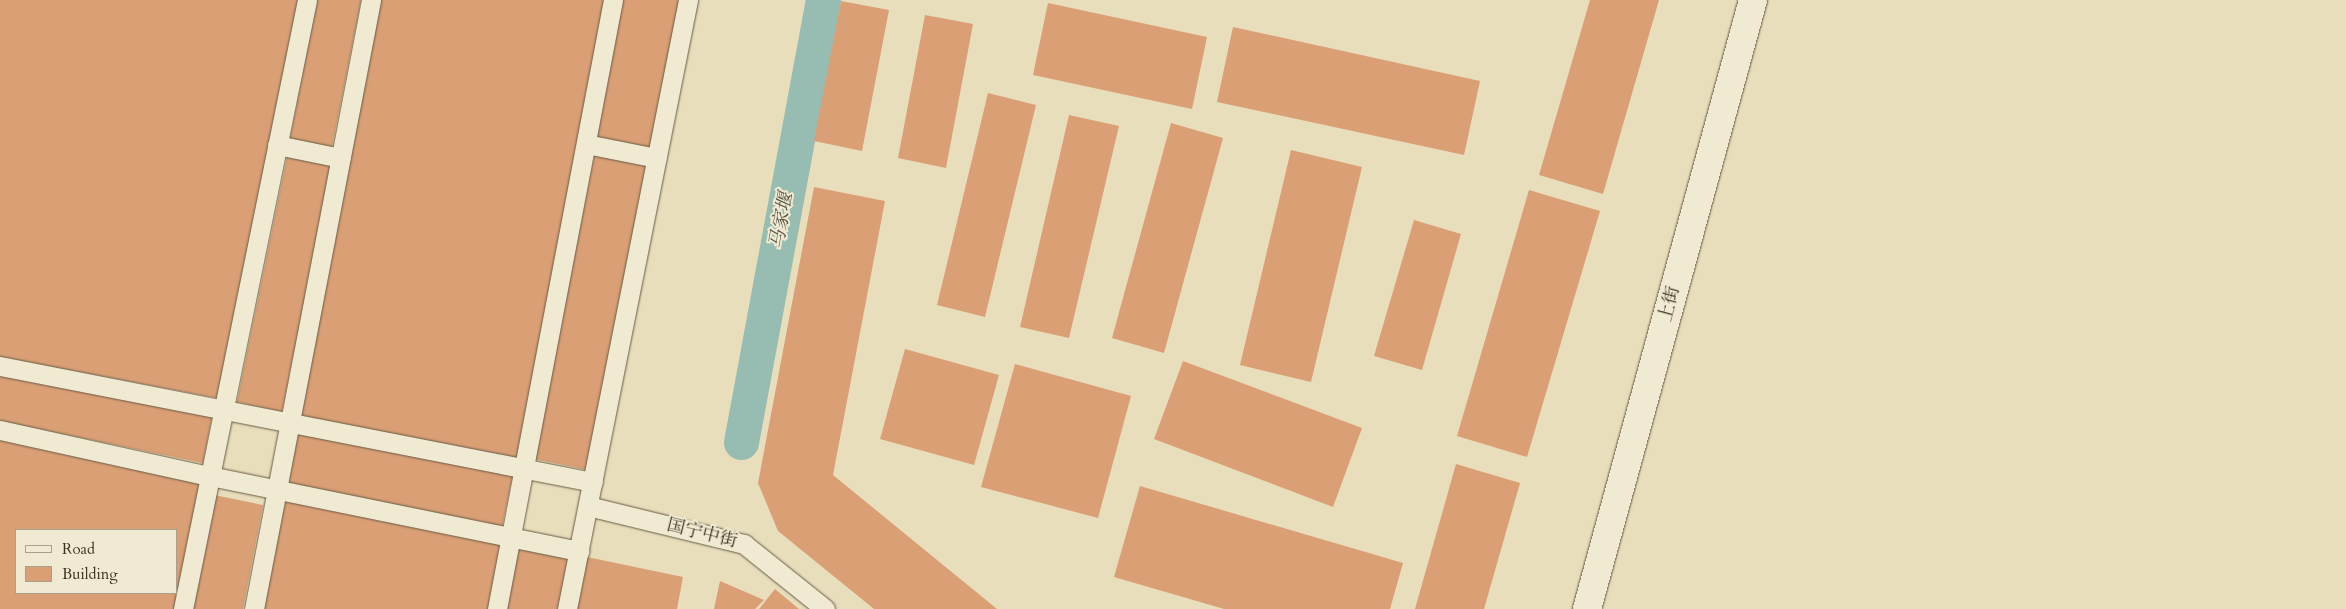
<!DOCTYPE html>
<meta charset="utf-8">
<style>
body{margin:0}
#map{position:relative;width:2346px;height:609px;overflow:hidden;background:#e9debc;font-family:Cardo,"Noto Serif SC",serif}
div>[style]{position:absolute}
.canal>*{height:35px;margin:-17.5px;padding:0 17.5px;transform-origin:17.5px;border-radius:17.5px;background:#97bcb1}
.building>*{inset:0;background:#da9f75}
.roads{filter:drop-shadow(0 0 1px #675b44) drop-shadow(0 0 1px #675b44)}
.service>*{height:19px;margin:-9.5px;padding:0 9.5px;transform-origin:9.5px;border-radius:9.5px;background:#f1ead3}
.minor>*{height:28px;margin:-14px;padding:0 14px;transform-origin:14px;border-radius:14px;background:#f1ead3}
span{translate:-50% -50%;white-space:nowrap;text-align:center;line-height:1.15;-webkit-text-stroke:4px #f1ead3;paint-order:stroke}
.street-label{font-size:18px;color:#3c2f1c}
.water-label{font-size:19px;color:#535241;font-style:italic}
.legend{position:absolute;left:15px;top:529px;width:162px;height:65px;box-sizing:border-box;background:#f1ead3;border:1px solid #a99f8a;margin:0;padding:6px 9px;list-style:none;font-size:15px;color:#3c2f1c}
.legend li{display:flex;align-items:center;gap:10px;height:25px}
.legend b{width:25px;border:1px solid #a99f8a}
</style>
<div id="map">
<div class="canal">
<i style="left:741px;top:442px;width:450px;rotate:-79.5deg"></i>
</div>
<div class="building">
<i style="clip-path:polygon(0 0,298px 0,217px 398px,0 357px)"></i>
<i style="clip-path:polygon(317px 0,361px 0,332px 147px,290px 139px)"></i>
<i style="clip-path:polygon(379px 0,606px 0,518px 459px,299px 417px)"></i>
<i style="clip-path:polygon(623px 0,680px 0,650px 149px,596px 138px)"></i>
<i style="clip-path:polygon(1590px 0,1659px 0,1603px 194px,1539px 175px)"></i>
<i style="clip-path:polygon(841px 1px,889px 10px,862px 151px,814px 141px)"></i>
<i style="clip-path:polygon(1048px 3px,1207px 37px,1192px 109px,1033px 75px)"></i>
<i style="clip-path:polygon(925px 15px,973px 24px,946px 168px,898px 158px)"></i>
<i style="clip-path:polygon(1233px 27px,1480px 81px,1464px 155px,1217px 102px)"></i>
<i style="clip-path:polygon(988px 93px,1036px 105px,985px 317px,937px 305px)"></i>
<i style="clip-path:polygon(1069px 115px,1119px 126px,1069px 338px,1020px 327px)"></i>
<i style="clip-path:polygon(1171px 123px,1223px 138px,1164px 353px,1112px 338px)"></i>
<i style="clip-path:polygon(1291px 150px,1362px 167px,1311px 382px,1240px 365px)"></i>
<i style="clip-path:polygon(595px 152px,647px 163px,588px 470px,534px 459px)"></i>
<i style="clip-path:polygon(287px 157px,332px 166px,282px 412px,237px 402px)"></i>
<i style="clip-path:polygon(814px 187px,885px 201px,833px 475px,997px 609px,874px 609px,778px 531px,758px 483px)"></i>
<i style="clip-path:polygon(1529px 190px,1600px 211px,1527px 457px,1457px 436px)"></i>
<i style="clip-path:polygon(1414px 220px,1461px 234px,1422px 370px,1374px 356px)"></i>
<i style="clip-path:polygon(905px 349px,999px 375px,974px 465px,880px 439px)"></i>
<i style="clip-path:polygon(1183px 361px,1362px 428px,1333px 507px,1154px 439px)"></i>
<i style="clip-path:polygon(1015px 364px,1131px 396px,1098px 518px,981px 487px)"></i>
<i style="clip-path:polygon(0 373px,212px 417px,203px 463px,0 421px)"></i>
<i style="clip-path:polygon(298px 429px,513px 474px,502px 527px,287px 483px)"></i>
<i style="clip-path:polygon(evenodd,0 440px,200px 482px,174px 609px,0 609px,0 440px,16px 530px,176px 530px,176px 593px,16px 593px,16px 530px)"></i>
<i style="clip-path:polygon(1456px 464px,1520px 483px,1484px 609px,1415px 609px)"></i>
<i style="clip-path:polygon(1140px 486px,1403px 563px,1390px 609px,1224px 609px,1114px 577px)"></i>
<i style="clip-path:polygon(214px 495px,263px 505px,243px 609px,192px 609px)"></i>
<i style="clip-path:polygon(286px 498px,503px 542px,490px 609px,264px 609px)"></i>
<i style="clip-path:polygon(515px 546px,570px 557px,560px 609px,503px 609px)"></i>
<i style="clip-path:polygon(587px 557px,683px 577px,677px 609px,576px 609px)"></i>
<i style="clip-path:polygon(720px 581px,764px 600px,755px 609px,714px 609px)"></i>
<i style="clip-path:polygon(775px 589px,799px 609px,759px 609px)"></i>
</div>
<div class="roads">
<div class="service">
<i style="left:586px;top:144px;width:72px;rotate:11.2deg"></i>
<i style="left:277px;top:145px;width:65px;rotate:11.5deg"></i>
<i style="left:0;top:366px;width:604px;rotate:11.07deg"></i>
<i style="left:0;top:430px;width:215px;rotate:12.4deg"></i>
<i style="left:210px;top:476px;width:377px;rotate:11.5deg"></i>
<i style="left:588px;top:506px;width:161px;rotate:13.7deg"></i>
<i style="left:744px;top:544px;width:104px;rotate:38.7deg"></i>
<i style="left:183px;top:609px;width:621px;rotate:-78.49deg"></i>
<i style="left:254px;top:609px;width:620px;rotate:-79.12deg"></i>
<i style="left:497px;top:609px;width:620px;rotate:-79.22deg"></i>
<i style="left:567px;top:609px;width:621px;rotate:-78.76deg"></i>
</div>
<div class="minor">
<i style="left:1587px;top:609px;width:631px;rotate:-74.75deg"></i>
</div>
</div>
<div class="street-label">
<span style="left:1670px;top:304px;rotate:-75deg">上街</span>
<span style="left:702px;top:534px;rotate:14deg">国宁中街</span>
</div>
<div class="water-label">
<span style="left:782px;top:221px;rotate:-80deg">马家堰</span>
</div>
<ul class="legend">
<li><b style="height:6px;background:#f1ead3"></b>Road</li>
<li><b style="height:14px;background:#da9f75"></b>Building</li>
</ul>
</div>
